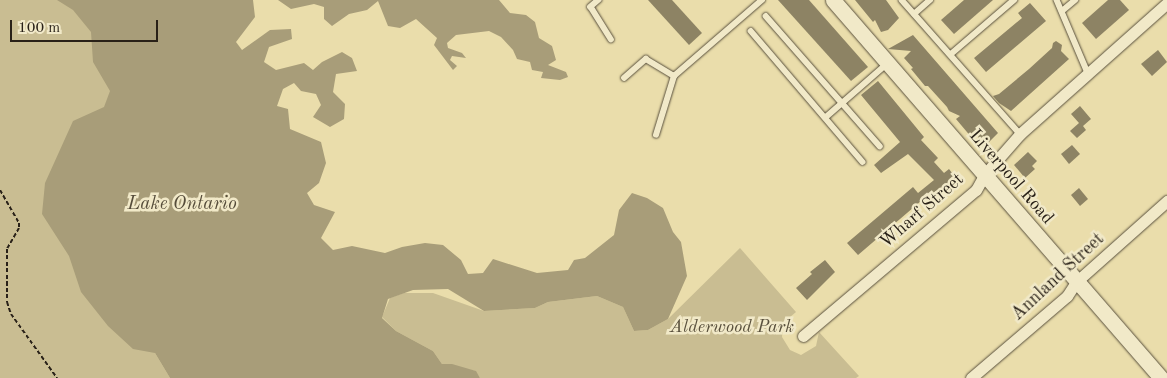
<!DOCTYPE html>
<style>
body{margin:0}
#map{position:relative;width:1167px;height:378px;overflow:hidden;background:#eaddab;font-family:"Old Standard TT",serif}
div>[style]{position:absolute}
.green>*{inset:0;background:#c9bd92}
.water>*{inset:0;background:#a89d79}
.building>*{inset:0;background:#8d8364}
.path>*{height:2px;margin-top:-1px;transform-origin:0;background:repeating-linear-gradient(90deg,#292118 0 4px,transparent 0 6.5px)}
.roads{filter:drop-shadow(0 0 1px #59503d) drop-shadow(0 0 1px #59503d)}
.service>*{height:5.5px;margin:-2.75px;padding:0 2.75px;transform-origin:2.75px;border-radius:2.75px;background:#f1e9c8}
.minor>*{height:11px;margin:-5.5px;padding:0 5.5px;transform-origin:5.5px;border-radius:5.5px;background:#f1e9c8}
.tertiary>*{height:15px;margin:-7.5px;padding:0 7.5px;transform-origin:7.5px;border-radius:7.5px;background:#f1e9c8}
span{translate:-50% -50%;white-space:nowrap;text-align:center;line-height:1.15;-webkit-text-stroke:5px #f1e9c8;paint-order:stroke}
.street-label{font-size:18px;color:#292118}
.park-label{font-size:18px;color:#59503d;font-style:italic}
.water-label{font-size:19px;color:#554c3a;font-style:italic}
.scale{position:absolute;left:10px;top:20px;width:148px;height:22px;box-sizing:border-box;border:2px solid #292118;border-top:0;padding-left:6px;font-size:15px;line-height:18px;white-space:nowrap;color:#292118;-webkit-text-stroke:4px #f1e9c8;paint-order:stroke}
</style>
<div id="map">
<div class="green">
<i style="clip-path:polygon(0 0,90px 0,122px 64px,155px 353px,170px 378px,0 378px)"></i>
<i style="clip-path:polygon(740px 248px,796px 312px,783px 323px,782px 337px,790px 350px,801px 355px,816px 346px,819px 332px,859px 376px,856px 378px,480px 378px,475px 371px,442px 364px,433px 351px,396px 331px,382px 317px,390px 298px,404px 293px,433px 293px,484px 311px,535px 308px,548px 302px,597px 296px,623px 307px,634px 331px,648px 330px,668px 319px)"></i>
</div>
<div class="water">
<i style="clip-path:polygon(57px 0,253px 0,255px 17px,236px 42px,242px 50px,270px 30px,291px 29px,292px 39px,269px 47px,264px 62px,276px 70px,304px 63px,313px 70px,322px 62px,342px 52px,352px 58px,357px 71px,336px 74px,333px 92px,345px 104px,344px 119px,330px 127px,313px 117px,321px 105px,316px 94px,301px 91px,294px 83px,283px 89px,277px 106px,288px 109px,290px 129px,321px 142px,326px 163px,319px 183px,307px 193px,314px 205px,335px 212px,321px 238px,333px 250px,352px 246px,385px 253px,402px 247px,425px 243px,443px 245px,461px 260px,468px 274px,483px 273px,493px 259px,537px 273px,568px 270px,574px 260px,585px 258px,614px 235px,619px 210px,632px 193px,647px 198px,663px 208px,673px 232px,681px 242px,687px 276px,668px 319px,648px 330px,634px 331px,623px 307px,597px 296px,548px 302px,535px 308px,484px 311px,448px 289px,413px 290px,388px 299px,382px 318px,396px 331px,433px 351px,442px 364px,452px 364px,476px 371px,480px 378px,170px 378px,155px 353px,133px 349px,108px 326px,81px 292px,69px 256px,42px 214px,45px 183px,73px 121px,104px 107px,110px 91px,93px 62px,91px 32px,73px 10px)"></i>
<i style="clip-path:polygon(278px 0,499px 0,510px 13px,526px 15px,535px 22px,539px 38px,552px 46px,556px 60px,548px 65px,566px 72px,568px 77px,560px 80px,541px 78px,543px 72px,532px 70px,530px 62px,517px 59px,513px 50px,501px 37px,489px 31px,456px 35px,447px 43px,448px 48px,462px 53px,466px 58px,452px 56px,450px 60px,457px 66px,453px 70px,434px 45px,437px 38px,416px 19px,400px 28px,388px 26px,378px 1px,367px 10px,349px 14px,332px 26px,324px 19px,324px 7px,314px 4px,291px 9px)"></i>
</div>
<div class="building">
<i style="clip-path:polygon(648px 0,672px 0,702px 33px,689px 45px)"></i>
<i style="clip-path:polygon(778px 0,809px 0,868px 67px,851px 81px)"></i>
<i style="clip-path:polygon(855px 0,886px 0,899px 18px,888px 30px,881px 32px,875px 20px,873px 22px)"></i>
<i style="clip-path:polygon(964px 0,993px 0,954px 34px,941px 20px)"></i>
<i style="clip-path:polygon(1108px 0,1120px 0,1129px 10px,1096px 39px,1082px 23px)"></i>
<i style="clip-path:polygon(1030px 3px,1046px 21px,986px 72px,974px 58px,1022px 18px,1018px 13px)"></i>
<i style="clip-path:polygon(913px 35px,998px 133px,984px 147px,979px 145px,978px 133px,972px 138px,956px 119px,960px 116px,949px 111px,947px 107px,928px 86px,925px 86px,911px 69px,913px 68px,904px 58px,911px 51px,888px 49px)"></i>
<i style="clip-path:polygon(1056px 41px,1062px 45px,1061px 51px,1069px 59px,1011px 111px,999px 103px,993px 96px,999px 94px,1029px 69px,1052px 48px,1053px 43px)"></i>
<i style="clip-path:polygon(1158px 50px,1167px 62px,1152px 76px,1141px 64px)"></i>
<i style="clip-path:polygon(878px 81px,924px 137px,921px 140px,938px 158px,934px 162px,944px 173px,949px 169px,956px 178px,930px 196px,928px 195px,858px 255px,847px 243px,913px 187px,918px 193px,934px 180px,908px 154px,881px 173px,874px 165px,900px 142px,861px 95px)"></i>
<i style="clip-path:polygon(1080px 106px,1091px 119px,1083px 126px,1086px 130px,1077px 138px,1070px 131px,1079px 123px,1071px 114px)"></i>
<i style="clip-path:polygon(1072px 145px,1080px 154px,1069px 164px,1061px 154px)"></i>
<i style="clip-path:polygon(1028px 152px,1037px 161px,1032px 166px,1035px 169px,1025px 178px,1014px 165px)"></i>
<i style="clip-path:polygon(1079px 188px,1088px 199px,1080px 206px,1071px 195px)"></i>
<i style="clip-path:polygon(825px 260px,835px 272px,807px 300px,796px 288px,812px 274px,810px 272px)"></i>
</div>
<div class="path">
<i style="left:0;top:190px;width:38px;rotate:60deg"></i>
<i style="left:19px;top:223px;width:5px;rotate:90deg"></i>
<i style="left:19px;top:228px;width:24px;rotate:120deg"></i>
<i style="left:7px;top:249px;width:53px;rotate:90deg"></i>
<i style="left:7px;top:302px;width:13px;rotate:72deg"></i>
<i style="left:11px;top:314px;width:79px;rotate:54.3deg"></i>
</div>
<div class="roads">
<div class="service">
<i style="left:599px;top:0;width:11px;rotate:139deg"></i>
<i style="left:591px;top:7px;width:38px;rotate:58deg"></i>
<i style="left:902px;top:0;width:179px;rotate:48.6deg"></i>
<i style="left:1057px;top:0;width:79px;rotate:67deg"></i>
<i style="left:1062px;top:11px;width:17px;rotate:-40deg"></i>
<i style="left:914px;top:14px;width:21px;rotate:-41deg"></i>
<i style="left:766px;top:16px;width:173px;rotate:48.8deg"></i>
<i style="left:751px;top:31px;width:172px;rotate:49.5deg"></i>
<i style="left:951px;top:54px;width:83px;rotate:-40.6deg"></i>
<i style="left:624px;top:78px;width:29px;rotate:-41deg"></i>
<i style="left:646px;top:59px;width:33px;rotate:31deg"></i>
<i style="left:826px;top:117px;width:82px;rotate:-41.1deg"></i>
<i style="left:656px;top:135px;width:62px;rotate:-73deg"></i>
<i style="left:674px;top:76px;width:116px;rotate:-40.8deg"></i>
</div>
<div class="minor">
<i style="left:803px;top:336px;width:226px;rotate:-40.2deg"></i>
<i style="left:976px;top:190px;width:18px;rotate:-61deg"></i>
<i style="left:985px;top:174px;width:53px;rotate:-48.8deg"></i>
<i style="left:1020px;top:134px;width:197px;rotate:-41.7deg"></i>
<i style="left:971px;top:378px;width:126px;rotate:-40.5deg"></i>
<i style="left:1067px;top:296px;width:17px;rotate:-57deg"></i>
<i style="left:1076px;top:282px;width:122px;rotate:-41.7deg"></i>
</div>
<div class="tertiary">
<i style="left:833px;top:0;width:500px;rotate:49.05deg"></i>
</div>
</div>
<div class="street-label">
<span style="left:1011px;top:177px;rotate:49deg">Liverpool Road</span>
<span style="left:922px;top:211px;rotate:-41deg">Wharf Street</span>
<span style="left:1058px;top:277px;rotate:-43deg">Annland Street</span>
</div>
<div class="park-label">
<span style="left:732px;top:327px">Alderwood Park</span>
</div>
<div class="water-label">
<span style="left:182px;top:205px">Lake Ontario</span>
</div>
<div class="scale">100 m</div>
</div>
